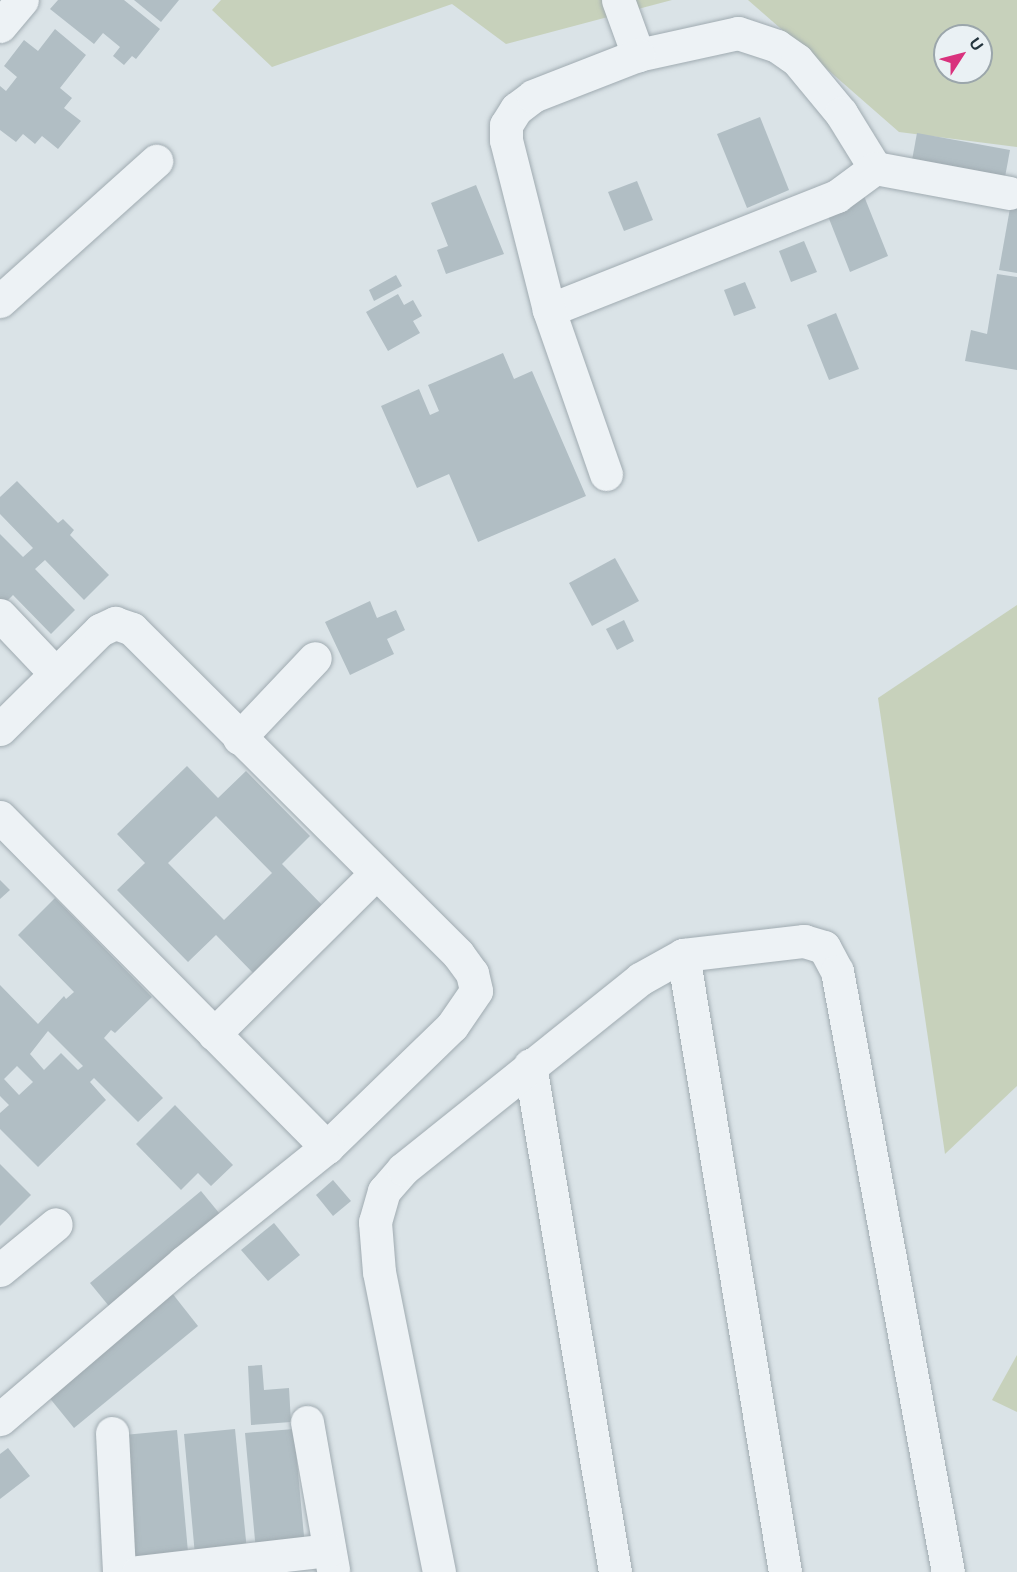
<!DOCTYPE html>
<style>
body{margin:0}
#map{position:relative;width:1017px;height:1572px;overflow:hidden;background:#dae3e7;font-family:Helvetica,sans-serif}
div>[style]{position:absolute}
.green>*{inset:0;background:#c7d1bb}
.building>*{inset:0;background:#b1bec4}
.roads{filter:drop-shadow(0 0 2px #a0abb1) drop-shadow(0 0 2px #a0abb1)}
.minor>*{height:33px;margin:-16.5px;padding:0 16.5px;transform-origin:16.5px;border-radius:16.5px;background:#edf2f5}
span{translate:-50% -50%;white-space:nowrap;text-align:center;line-height:1.15;-webkit-text-stroke:4.5px #eaf1f4;paint-order:stroke}
.north{position:absolute;left:933px;top:24px;width:60px;height:60px;box-sizing:border-box;background:#eaf1f4;border:2px solid #9ba6ab;border-radius:50%;rotate:54deg;font-size:16px;font-weight:700;line-height:24px;text-align:center;color:#24353e}
.north::after{content:'';display:block;margin:auto;width:21px;height:27px;background:#d9327d;clip-path:polygon(50% 0,100% 100%,50% 72%,0 100%)}
</style>
<div id="map">
<div class="green">
<i style="clip-path:polygon(221px 0,672px 0,506px 44px,452px 4px,272px 67px,212px 10px)"></i>
<i style="clip-path:polygon(evenodd,748px 0,1017px 0,1017px 147px,899px 132px,748px 0,945px 36px,981px 36px,981px 72px,945px 72px,945px 36px)"></i>
<i style="clip-path:polygon(1017px 605px,1017px 1086px,945px 1154px,878px 698px)"></i>
<i style="clip-path:polygon(1017px 1355px,1017px 1412px,992px 1400px)"></i>
</div>
<div class="building">
<i style="clip-path:polygon(58px 0,124px 0,160px 29px,136px 59px,132px 56px,124px 65px,113px 56px,120px 47px,103px 33px,94px 44px,50px 9px)"></i>
<i style="clip-path:polygon(134px 0,179px 0,161px 22px)"></i>
<i style="clip-path:polygon(55px 29px,86px 55px,60px 88px,72px 98px,64px 108px,81px 121px,58px 149px,42px 136px,35px 144px,23px 134px,16px 142px,0 130px,0 86px,6px 91px,17px 77px,4px 66px,24px 40px,38px 51px)"></i>
<i style="clip-path:polygon(760px 117px,789px 190px,747px 208px,717px 134px)"></i>
<i style="clip-path:polygon(917px 133px,1010px 150px,1003px 188px,910px 171px)"></i>
<i style="clip-path:polygon(637px 181px,653px 220px,624px 231px,608px 192px)"></i>
<i style="clip-path:polygon(476px 185px,504px 254px,446px 274px,437px 250px,448px 246px,431px 203px)"></i>
<i style="clip-path:polygon(862px 191px,888px 256px,850px 272px,824px 206px)"></i>
<i style="clip-path:polygon(1012px 197px,1017px 198px,1017px 273px,999px 270px)"></i>
<i style="clip-path:polygon(804px 241px,817px 272px,791px 282px,779px 251px)"></i>
<i style="clip-path:polygon(997px 274px,1017px 277px,1017px 370px,965px 361px,971px 330px,987px 334px)"></i>
<i style="clip-path:polygon(396px 275px,402px 286px,374px 301px,369px 290px)"></i>
<i style="clip-path:polygon(745px 282px,756px 308px,734px 316px,724px 290px)"></i>
<i style="clip-path:polygon(398px 294px,404px 305px,413px 300px,422px 316px,413px 321px,420px 333px,388px 351px,366px 312px)"></i>
<i style="clip-path:polygon(836px 313px,859px 369px,829px 380px,807px 325px)"></i>
<i style="clip-path:polygon(503px 353px,514px 379px,532px 371px,586px 496px,478px 542px,449px 474px,417px 488px,381px 406px,419px 389px,430px 415px,439px 411px,428px 385px)"></i>
<i style="clip-path:polygon(17px 481px,58px 523px,63px 519px,74px 530px,70px 535px,109px 575px,84px 600px,45px 560px,35px 569px,75px 610px,51px 634px,13px 595px,4px 604px,0 600px,0 534px,23px 557px,33px 548px,0 514px,0 497px)"></i>
<i style="clip-path:polygon(615px 558px,639px 601px,592px 626px,569px 583px)"></i>
<i style="clip-path:polygon(370px 601px,377px 618px,396px 610px,405px 630px,387px 639px,394px 654px,350px 675px,325px 622px)"></i>
<i style="clip-path:polygon(624px 620px,634px 641px,617px 650px,606px 629px)"></i>
<i style="clip-path:polygon(evenodd,187px 766px,218px 798px,246px 771px,310px 836px,282px 864px,324px 907px,255px 975px,216px 935px,188px 962px,117px 890px,145px 863px,117px 834px,187px 766px,216px 816px,272px 873px,224px 920px,168px 863px,216px 816px)"></i>
<i style="clip-path:polygon(0 880px,10px 890px,0 899px)"></i>
<i style="clip-path:polygon(evenodd,55px 898px,152px 997px,115px 1033px,111px 1030px,104px 1038px,163px 1098px,138px 1122px,94px 1078px,90px 1082px,106px 1100px,38px 1167px,0 1129px,0 1113px,9px 1105px,0 1096px,0 985px,38px 1024px,64px 996px,66px 999px,74px 992px,18px 935px,55px 898px,48px 1031px,83px 1066px,78px 1070px,61px 1053px,44px 1070px,30px 1054px,48px 1031px,55px 898px,17px 1066px,33px 1082px,19px 1095px,4px 1079px,17px 1066px)"></i>
<i style="clip-path:polygon(175px 1105px,233px 1165px,211px 1186px,198px 1173px,181px 1190px,136px 1144px)"></i>
<i style="clip-path:polygon(0 1164px,31px 1195px,0 1226px)"></i>
<i style="clip-path:polygon(333px 1180px,351px 1201px,333px 1216px,316px 1195px)"></i>
<i style="clip-path:polygon(201px 1191px,224px 1219px,113px 1311px,90px 1283px)"></i>
<i style="clip-path:polygon(274px 1223px,300px 1255px,268px 1281px,241px 1250px)"></i>
<i style="clip-path:polygon(172px 1293px,198px 1326px,74px 1428px,48px 1396px)"></i>
<i style="clip-path:polygon(262px 1365px,264px 1390px,289px 1388px,291px 1422px,251px 1425px,248px 1366px)"></i>
<i style="clip-path:polygon(235px 1429px,247px 1551px,195px 1555px,184px 1434px)"></i>
<i style="clip-path:polygon(294px 1429px,305px 1547px,256px 1551px,245px 1433px)"></i>
<i style="clip-path:polygon(177px 1430px,188px 1552px,135px 1557px,124px 1435px)"></i>
<i style="clip-path:polygon(8px 1448px,30px 1476px,0 1499px,0 1454px)"></i>
</div>
<div class="roads">
<div class="minor">
<i style="left:618px;top:0;width:59px;rotate:70deg"></i>
<i style="left:638px;top:55px;width:102px;rotate:-12.4deg"></i>
<i style="left:738px;top:33px;width:41px;rotate:18.4deg"></i>
<i style="left:777px;top:46px;width:24px;rotate:35deg"></i>
<i style="left:797px;top:60px;width:69px;rotate:50.3deg"></i>
<i style="left:841px;top:113px;width:65px;rotate:58.3deg"></i>
<i style="left:0;top:26px;width:34px;rotate:-50deg"></i>
<i style="left:0;top:301px;width:210px;rotate:-41.9deg"></i>
<i style="left:549px;top:310px;width:310px;rotate:-21.6deg"></i>
<i style="left:837px;top:196px;width:47px;rotate:-36.4deg"></i>
<i style="left:875px;top:168px;width:137px;rotate:10.5deg"></i>
<i style="left:606px;top:474px;width:174px;rotate:-109.2deg"></i>
<i style="left:549px;top:310px;width:175px;rotate:-104.2deg"></i>
<i style="left:506px;top:140px;width:15px;rotate:-90deg"></i>
<i style="left:506px;top:125px;width:19px;rotate:-58deg"></i>
<i style="left:516px;top:109px;width:21px;rotate:-37deg"></i>
<i style="left:533px;top:96px;width:113px;rotate:-21.3deg"></i>
<i style="left:0;top:615px;width:81px;rotate:46.5deg"></i>
<i style="left:0;top:729px;width:141px;rotate:-44.7deg"></i>
<i style="left:100px;top:630px;width:17px;rotate:-25deg"></i>
<i style="left:115px;top:623px;width:18px;rotate:19deg"></i>
<i style="left:132px;top:629px;width:460px;rotate:44.9deg"></i>
<i style="left:458px;top:954px;width:24px;rotate:54deg"></i>
<i style="left:472px;top:973px;width:18px;rotate:77deg"></i>
<i style="left:476px;top:991px;width:42px;rotate:124.4deg"></i>
<i style="left:452px;top:1026px;width:174px;rotate:135.9deg"></i>
<i style="left:327px;top:1147px;width:184px;rotate:141.2deg"></i>
<i style="left:184px;top:1262px;width:242px;rotate:139.5deg"></i>
<i style="left:239px;top:738px;width:110px;rotate:-46.5deg"></i>
<i style="left:0;top:817px;width:465px;rotate:45.3deg"></i>
<i style="left:683px;top:955px;width:625px;rotate:80.61deg"></i>
<i style="left:214px;top:1034px;width:228px;rotate:-44.8deg"></i>
<i style="left:530px;top:1065px;width:514px;rotate:80.48deg"></i>
<i style="left:0;top:1270px;width:72px;rotate:-39.4deg"></i>
<i style="left:307px;top:1422px;width:150px;rotate:80deg"></i>
<i style="left:112px;top:1433px;width:139px;rotate:87.1deg"></i>
<i style="left:138px;top:1572px;width:192px;rotate:-6.6deg"></i>
<i style="left:439px;top:1572px;width:306px;rotate:-101.3deg"></i>
<i style="left:379px;top:1272px;width:50px;rotate:-94.6deg"></i>
<i style="left:375px;top:1222px;width:32px;rotate:-74deg"></i>
<i style="left:384px;top:1191px;width:29px;rotate:-49deg"></i>
<i style="left:403px;top:1169px;width:304px;rotate:-38.7deg"></i>
<i style="left:640px;top:979px;width:49px;rotate:-29.2deg"></i>
<i style="left:683px;top:955px;width:122px;rotate:-6.6deg"></i>
<i style="left:804px;top:941px;width:21px;rotate:17deg"></i>
<i style="left:824px;top:947px;width:27px;rotate:62deg"></i>
<i style="left:837px;top:971px;width:611px;rotate:79.54deg"></i>
</div>
</div>
<div class="north">U</div>
</div>
